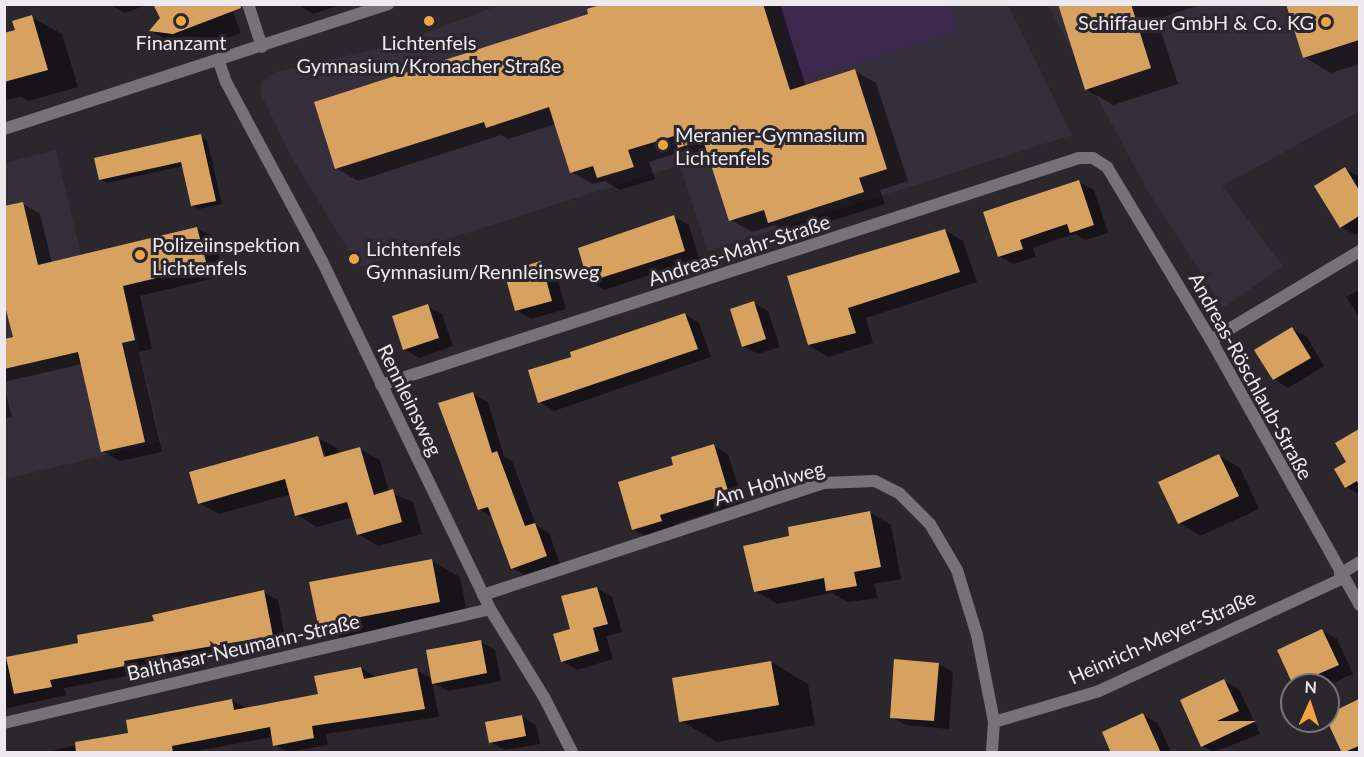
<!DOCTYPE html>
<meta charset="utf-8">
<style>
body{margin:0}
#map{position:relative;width:1364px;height:757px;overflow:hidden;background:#2a272d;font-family:Lato,sans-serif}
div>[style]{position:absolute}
.built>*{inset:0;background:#352f3b}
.green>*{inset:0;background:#3d284e}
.shadow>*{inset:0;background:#0007}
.building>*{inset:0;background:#d7a160}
.minor>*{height:12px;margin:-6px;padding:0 6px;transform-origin:6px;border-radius:6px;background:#757377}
.tertiary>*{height:12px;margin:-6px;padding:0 6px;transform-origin:6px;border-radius:6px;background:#757377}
.dots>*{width:16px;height:16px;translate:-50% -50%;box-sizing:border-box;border:3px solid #2a272d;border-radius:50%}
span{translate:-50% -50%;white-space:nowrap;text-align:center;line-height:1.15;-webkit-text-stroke:6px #2a272d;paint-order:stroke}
.poi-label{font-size:20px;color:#eceaef}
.right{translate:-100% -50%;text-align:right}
.left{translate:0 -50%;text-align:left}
.street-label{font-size:20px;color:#eceaef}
.frame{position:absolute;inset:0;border:6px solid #eceaef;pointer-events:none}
.north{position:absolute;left:1280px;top:673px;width:60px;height:60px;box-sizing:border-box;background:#2a272d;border:2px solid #78757b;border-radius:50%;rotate:3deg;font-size:16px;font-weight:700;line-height:24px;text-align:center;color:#eceaef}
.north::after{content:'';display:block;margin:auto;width:21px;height:27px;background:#f1a540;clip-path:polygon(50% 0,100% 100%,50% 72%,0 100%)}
</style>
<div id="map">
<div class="built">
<i style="clip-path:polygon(500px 5px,1008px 5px,1072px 135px,708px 251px,680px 165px,359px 267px,291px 156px,260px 92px,261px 82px,275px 72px,390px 46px)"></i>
<i style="clip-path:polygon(1048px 5px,1359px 5px,1359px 111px,1222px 186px,1283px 266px,1223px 308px,1145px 186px)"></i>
<i style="clip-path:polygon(56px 150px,81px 255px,66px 259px,80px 313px,128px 302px,161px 442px,5px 479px,4px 163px)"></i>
</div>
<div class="green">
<i style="clip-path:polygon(776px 5px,949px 5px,958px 31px,801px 81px)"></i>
</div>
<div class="shadow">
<i style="clip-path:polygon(110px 4px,149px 4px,125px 13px)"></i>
<i style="clip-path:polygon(230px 4px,241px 33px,201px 49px,178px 46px,151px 31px,162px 18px)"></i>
<i style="clip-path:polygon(296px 4px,343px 4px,313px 14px)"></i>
<i style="clip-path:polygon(603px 4px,780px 4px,806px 87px,855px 71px,876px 83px,908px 181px,880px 190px,885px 204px,790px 234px,775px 225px,752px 232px,731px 220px,710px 156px,701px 159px,686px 150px,649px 162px,655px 179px,620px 190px,605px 181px,593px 184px,571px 172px,556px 124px,508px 139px,501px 135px,358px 181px,336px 168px)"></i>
<i style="clip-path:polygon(1059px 4px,1203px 4px,1157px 19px,1178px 84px,1113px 105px,1086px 89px)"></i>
<i style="clip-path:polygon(1288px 4px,1360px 4px,1360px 64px,1331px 73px,1304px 57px)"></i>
<i style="clip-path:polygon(31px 17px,62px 34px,78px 87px,28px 101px,21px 97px,4px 100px,4px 35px,17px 31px)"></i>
<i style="clip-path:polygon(200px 136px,207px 140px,222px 204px,199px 209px,192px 205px,183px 166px,107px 183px,100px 179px)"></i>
<i style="clip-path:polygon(1345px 169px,1360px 177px,1360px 233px,1355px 235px,1341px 227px)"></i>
<i style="clip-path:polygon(1079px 182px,1094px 190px,1108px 233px,1086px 240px,1075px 234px,1058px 239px,1033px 248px,1036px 257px,1014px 264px,999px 256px)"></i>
<i style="clip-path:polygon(23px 204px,40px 214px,52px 263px,197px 228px,215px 238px,223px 276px,140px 296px,152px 349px,139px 352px,162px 452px,120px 461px,102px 451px,82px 364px,4px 382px,4px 340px,14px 338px)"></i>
<i style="clip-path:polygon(674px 217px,689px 225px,699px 259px,604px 290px,590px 281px)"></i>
<i style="clip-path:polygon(945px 230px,963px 241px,977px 282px,866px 318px,873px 343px,828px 357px,810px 346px,789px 277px)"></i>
<i style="clip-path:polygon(541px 263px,555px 271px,566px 309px,531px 319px,516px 310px)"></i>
<i style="clip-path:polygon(1360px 289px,1360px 318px,1346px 297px)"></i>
<i style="clip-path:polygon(754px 303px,768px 311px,780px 347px,758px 354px,743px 346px)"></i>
<i style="clip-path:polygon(427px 306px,442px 314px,453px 346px,419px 358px,404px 349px)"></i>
<i style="clip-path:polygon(685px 314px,699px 323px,711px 357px,554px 411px,540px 402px)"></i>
<i style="clip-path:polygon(1292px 329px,1307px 337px,1324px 366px,1288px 388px,1274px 379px)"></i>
<i style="clip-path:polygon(4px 386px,12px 417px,4px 419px)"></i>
<i style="clip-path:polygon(473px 394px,488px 402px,504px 457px,512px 461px,536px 525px,549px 533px,560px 564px,527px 576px,512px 568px,493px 518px,479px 509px)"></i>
<i style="clip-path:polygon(1360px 431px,1360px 495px,1346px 487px,1348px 463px,1337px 444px)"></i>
<i style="clip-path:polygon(evenodd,318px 438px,338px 449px,340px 454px,360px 449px,380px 460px,389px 492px,413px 502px,422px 534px,378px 546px,358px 534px,353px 517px,317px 527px,297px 515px,291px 494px,219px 514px,199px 503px,318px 438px,321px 451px,324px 451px,328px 464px,325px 465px,321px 451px)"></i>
<i style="clip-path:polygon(714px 446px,728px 454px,743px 502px,674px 524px,676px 529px,648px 538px,633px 529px,675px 466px)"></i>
<i style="clip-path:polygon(1219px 455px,1240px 468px,1259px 509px,1200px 536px,1179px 523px)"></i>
<i style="clip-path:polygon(869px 512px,891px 525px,901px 579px,874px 584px,878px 598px,849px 602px,831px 593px,777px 604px,756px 591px,790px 538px)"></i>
<i style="clip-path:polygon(432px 561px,460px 577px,468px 618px,347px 641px,319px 624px)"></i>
<i style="clip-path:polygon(597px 588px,612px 597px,622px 632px,606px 636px,613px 659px,577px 670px,562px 661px,572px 630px)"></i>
<i style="clip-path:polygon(263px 592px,278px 600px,286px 644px,138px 669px,139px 674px,64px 688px,66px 695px,4px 709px,4px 660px,80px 644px)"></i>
<i style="clip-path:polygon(1322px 631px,1337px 639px,1353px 674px,1328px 685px,1295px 685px,1279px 651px)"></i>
<i style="clip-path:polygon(481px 642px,495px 650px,501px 681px,448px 691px,432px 682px,439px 717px,326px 734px,328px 745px,288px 752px,275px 745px,273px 737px,191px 752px,45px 752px,130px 734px,232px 700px,247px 709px,319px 695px,361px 668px,376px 677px,417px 670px,432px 679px)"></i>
<i style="clip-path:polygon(771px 662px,808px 684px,815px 725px,717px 742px,681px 721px)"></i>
<i style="clip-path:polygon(939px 664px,953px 672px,949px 729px,906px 725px,891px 717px)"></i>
<i style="clip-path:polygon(1224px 681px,1239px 689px,1260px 734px,1214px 752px,1202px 746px)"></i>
<i style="clip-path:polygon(1360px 701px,1360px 752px,1343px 752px,1328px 715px)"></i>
<i style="clip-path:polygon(1143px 715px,1158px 723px,1171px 752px,1113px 752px)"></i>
<i style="clip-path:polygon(522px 716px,536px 725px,540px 744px,505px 750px,490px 742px)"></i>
</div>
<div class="building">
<i style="clip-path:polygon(153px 4px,240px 4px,241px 8px,173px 34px,149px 31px,160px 18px)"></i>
<i style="clip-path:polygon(603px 4px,763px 4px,790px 90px,855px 69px,887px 169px,859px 178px,864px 192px,768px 223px,764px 210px,729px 221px,703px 140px,678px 148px,674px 136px,628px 150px,634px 167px,597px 178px,593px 166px,570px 173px,549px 107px,486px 128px,484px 122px,335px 169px,314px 102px,588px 14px,587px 9px)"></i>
<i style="clip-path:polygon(1058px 4px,1131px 4px,1151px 68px,1085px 90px)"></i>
<i style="clip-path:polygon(1286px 4px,1359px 4px,1359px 40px,1303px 58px)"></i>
<i style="clip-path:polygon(32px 15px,48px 70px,4px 82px,4px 33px,15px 30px,12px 21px)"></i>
<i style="clip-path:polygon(201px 134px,216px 201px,191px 206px,181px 162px,99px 180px,94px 158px)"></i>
<i style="clip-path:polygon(1345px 167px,1359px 190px,1359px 216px,1340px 228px,1314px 186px)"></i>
<i style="clip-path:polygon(1079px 180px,1094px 225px,1070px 233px,1067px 224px,1043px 232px,1020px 240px,1023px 249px,998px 257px,983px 212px)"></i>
<i style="clip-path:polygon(23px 202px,38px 265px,197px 227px,207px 266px,123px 286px,135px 340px,122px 343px,145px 442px,101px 452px,78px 352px,4px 369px,4px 339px,13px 337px,4px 302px,4px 206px)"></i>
<i style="clip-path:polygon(674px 215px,685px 251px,588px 282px,578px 248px)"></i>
<i style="clip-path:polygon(945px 229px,960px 272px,848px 308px,856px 333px,808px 345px,787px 276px)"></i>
<i style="clip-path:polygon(541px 261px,552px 301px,515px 311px,504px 272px)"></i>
<i style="clip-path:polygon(754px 301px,766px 339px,742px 347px,730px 309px)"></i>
<i style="clip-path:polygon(428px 304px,439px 338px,403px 350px,392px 316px)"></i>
<i style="clip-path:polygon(685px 313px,698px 349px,538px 403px,528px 370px,571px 357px,570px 352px)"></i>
<i style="clip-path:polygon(1292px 327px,1311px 358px,1273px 380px,1254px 350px)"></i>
<i style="clip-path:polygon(473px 392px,492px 453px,497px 451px,525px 526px,535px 523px,547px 556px,511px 569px,488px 507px,478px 510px,438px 403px)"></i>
<i style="clip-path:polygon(1359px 429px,1359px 485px,1357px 481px,1345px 488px,1334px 469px,1346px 462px,1335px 443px)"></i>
<i style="clip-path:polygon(318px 436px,324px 457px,360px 447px,374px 495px,393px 489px,402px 522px,357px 535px,347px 502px,295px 516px,285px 479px,198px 504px,189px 472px)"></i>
<i style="clip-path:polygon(714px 444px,729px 494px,660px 515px,662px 521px,632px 530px,618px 482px,673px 465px,671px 457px)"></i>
<i style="clip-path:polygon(1219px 454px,1239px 496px,1178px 524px,1158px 482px)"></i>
<i style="clip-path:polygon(870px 511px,881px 567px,854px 572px,857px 586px,826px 591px,824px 578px,754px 592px,743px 546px,789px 536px,788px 527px)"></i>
<i style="clip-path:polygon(432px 559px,440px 602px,318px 625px,309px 582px)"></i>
<i style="clip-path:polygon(597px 587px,608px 624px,593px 628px,599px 651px,561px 662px,553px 634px,570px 629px,561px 596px)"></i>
<i style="clip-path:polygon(264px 590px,273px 636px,124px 661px,125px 666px,50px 680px,52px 687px,14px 694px,6px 657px,78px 643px,77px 635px,154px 621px,152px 615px)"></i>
<i style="clip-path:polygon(1322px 629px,1339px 665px,1293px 685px,1277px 650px)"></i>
<i style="clip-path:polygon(481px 640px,487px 673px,432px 684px,426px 650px)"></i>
<i style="clip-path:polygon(894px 659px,939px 663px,934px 721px,890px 718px)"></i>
<i style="clip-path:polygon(771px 661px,779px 705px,679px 722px,672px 678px)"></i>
<i style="clip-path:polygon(361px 667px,364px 679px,417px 668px,425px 709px,312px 726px,314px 738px,273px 746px,270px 727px,172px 746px,173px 753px,76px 753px,75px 742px,128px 733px,126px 720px,232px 699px,234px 710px,318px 694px,314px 676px)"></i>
<i style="clip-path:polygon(1224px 679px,1239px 711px,1217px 721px,1256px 721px,1201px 747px,1180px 700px)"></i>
<i style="clip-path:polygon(1359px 699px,1359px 746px,1342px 753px,1328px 723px,1328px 714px)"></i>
<i style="clip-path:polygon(1143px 713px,1161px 753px,1111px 753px,1102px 732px)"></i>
<i style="clip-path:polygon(522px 715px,526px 736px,489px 743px,485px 722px)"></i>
</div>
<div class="minor">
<i style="left:248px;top:4px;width:45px;rotate:72deg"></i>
<i style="left:219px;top:62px;width:21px;rotate:71deg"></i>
<i style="left:226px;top:82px;width:203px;rotate:61.8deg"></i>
<i style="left:322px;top:261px;width:386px;rotate:64.2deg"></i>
<i style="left:490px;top:609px;width:103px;rotate:58.5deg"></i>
<i style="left:544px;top:697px;width:62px;rotate:63deg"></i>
<i style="left:1211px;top:340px;width:174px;rotate:-30.9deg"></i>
<i style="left:381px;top:385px;width:734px;rotate:-18.02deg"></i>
<i style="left:1079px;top:158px;width:14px"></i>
<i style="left:1093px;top:158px;width:17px;rotate:33deg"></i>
<i style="left:1107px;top:167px;width:202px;rotate:59deg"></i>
<i style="left:1211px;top:340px;width:304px;rotate:60.7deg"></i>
<i style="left:1340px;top:574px;width:23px;rotate:-31deg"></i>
<i style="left:483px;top:595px;width:358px;rotate:-18.2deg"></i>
<i style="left:823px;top:483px;width:52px;rotate:-2.2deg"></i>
<i style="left:875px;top:481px;width:28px;rotate:27deg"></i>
<i style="left:900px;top:494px;width:42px;rotate:45deg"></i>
<i style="left:930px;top:524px;width:53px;rotate:59.6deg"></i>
<i style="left:957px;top:570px;width:68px;rotate:72.9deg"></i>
<i style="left:977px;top:635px;width:89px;rotate:78.9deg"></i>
<i style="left:994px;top:722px;width:30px;rotate:94deg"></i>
<i style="left:994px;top:722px;width:109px;rotate:-16.4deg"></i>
<i style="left:1099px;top:691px;width:269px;rotate:-24.8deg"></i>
<i style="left:4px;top:723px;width:499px;rotate:-13.2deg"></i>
</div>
<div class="tertiary">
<i style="left:4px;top:129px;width:404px;rotate:-18deg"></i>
</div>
<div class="dots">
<i style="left:181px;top:21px;background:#f1a540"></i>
<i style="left:429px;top:21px;background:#f1a540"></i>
<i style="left:1326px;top:22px;background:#f1a540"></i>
<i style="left:663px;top:145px;background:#f1a540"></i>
<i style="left:140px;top:255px;background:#f1a540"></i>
<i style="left:354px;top:259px;background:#f1a540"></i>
</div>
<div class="poi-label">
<span class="right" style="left:1314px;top:22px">Schiffauer GmbH &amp; Co. KG</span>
<span style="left:181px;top:42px">Finanzamt</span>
<span style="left:429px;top:54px">Lichtenfels<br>Gymnasium/Kronacher Straße</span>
<span class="left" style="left:675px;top:146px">Meranier-Gymnasium<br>Lichtenfels</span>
<span class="left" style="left:152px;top:256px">Polizeiinspektion<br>Lichtenfels</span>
<span class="left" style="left:366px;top:260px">Lichtenfels<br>Gymnasium/Rennleinsweg</span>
</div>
<div class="street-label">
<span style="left:739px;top:250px;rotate:-18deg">Andreas-Mahr-Straße</span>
<span style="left:1251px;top:376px;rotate:61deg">Andreas-Röschlaub-Straße</span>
<span style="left:410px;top:400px;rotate:64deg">Rennleinsweg</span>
<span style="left:769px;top:483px;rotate:-16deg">Am Hohlweg</span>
<span style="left:1162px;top:637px;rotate:-24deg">Heinrich-Meyer-Straße</span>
<span style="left:243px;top:647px;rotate:-13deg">Balthasar-Neumann-Straße</span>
</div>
<div class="frame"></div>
<div class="north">N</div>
</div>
